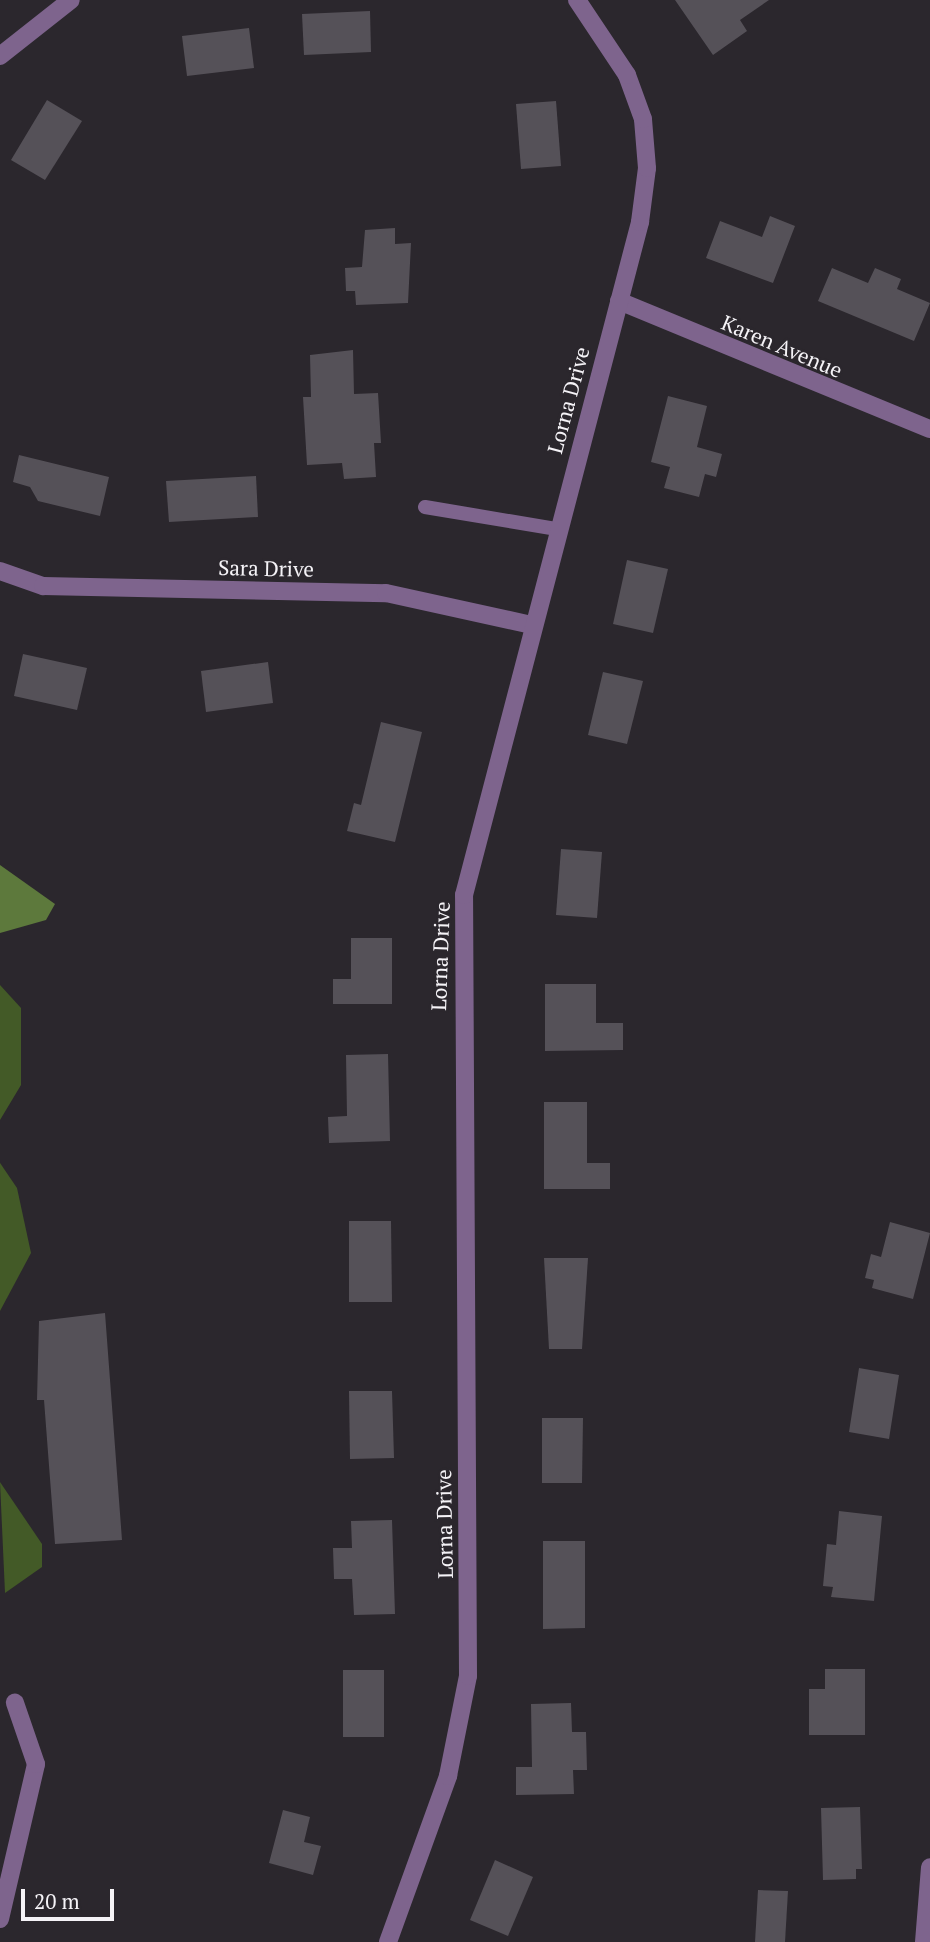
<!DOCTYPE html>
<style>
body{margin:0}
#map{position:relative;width:930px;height:1942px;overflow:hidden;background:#2b272d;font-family:"PT Serif",serif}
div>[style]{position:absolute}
.green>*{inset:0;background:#435a27}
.water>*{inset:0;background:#5d793c}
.building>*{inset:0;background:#555158}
.service>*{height:14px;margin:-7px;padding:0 7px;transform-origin:7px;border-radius:7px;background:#7e648d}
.minor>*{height:18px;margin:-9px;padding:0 9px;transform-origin:9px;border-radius:9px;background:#7e648d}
span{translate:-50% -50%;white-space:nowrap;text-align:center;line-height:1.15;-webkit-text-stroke:5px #2b272d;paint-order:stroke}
.street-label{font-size:21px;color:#f5f3f7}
.scale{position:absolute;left:21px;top:1889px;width:93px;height:32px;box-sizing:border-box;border:4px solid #f5f3f7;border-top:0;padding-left:9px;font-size:21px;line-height:24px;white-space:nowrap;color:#f5f3f7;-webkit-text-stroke:5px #2b272d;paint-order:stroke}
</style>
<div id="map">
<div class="green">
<i style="clip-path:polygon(0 985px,21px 1008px,21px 1085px,0 1120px)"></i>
<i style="clip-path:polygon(0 1163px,17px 1188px,31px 1253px,0 1311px)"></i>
<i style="clip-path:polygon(0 1482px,42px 1544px,42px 1567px,5px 1593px)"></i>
</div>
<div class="water">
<i style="clip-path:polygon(0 865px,55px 904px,46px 920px,0 933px)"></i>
</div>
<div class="building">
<i style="clip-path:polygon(675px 0,769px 0,740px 20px,747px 31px,713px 55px)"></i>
<i style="clip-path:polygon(370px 11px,371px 52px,304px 55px,302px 14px)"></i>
<i style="clip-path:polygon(249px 28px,254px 68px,187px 76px,182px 36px)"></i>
<i style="clip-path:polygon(47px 100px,82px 121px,45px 180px,11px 160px)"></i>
<i style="clip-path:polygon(556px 101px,561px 166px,521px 169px,516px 104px)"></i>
<i style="clip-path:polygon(770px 216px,795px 226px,773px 283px,706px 258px,720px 221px,762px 237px)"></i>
<i style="clip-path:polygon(395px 228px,395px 244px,411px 243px,408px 303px,356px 305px,355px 291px,346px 291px,345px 268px,362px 267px,365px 230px)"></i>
<i style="clip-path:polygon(832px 268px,868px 283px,875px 268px,901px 279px,897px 289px,930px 303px,914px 341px,818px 301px)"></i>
<i style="clip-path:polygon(353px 350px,354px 394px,378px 393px,381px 443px,374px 443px,376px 477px,344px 479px,342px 463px,307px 465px,303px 397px,311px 397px,310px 355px)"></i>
<i style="clip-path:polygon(668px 396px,707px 406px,697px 447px,722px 454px,716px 477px,705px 474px,699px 497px,664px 488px,670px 467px,651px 462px)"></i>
<i style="clip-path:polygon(19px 455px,109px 477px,100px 516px,38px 501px,30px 487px,13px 482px)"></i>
<i style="clip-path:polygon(256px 476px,258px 517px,169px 522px,166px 481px)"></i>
<i style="clip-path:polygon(627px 560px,668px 569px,653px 633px,613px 624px)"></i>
<i style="clip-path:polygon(23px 654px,87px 668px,77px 710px,14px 696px)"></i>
<i style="clip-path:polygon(268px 662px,273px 703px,206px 712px,201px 671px)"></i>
<i style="clip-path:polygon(603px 672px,643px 681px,627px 744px,588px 735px)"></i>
<i style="clip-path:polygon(381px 722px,422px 732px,395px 842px,347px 831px,354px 803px,361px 805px)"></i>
<i style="clip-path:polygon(561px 849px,602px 852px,597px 918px,556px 915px)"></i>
<i style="clip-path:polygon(351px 938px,392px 938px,392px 1004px,333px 1004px,333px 979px,351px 979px)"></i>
<i style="clip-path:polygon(545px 984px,596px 984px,596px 1023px,623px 1023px,623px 1050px,545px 1051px)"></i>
<i style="clip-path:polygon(388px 1054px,390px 1141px,329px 1143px,328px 1117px,347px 1116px,346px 1055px)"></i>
<i style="clip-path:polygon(544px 1102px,587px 1102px,587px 1163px,610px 1163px,610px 1189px,544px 1189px)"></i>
<i style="clip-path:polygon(349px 1221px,391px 1221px,392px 1302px,349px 1302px)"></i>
<i style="clip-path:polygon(890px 1222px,930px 1233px,913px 1299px,872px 1288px,874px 1280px,865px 1278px,871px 1254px,881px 1257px)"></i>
<i style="clip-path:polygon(544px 1258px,588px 1258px,582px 1349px,549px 1349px)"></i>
<i style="clip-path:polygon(105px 1313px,122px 1540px,55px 1544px,44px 1400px,37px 1400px,39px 1321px)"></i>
<i style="clip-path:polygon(859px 1368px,899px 1375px,889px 1439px,849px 1432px)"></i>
<i style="clip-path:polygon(349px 1391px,392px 1391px,394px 1458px,350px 1459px)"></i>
<i style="clip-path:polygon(542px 1418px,583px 1418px,582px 1483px,542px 1483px)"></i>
<i style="clip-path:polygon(839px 1511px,882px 1516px,874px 1601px,831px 1597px,833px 1587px,823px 1586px,827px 1544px,836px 1545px)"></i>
<i style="clip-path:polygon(392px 1520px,395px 1614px,354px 1615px,352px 1579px,334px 1579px,333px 1548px,352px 1548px,351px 1521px)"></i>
<i style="clip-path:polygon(543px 1541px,585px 1541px,585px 1628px,543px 1629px)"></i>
<i style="clip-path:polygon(825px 1669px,865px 1669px,865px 1735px,809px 1735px,809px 1689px,825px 1689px)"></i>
<i style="clip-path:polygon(343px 1670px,384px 1670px,384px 1737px,343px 1737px)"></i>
<i style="clip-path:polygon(571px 1703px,572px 1732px,586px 1732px,587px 1770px,573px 1770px,574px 1794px,516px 1795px,516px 1767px,532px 1767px,531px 1704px)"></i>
<i style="clip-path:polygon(860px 1807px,862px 1869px,856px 1869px,856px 1879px,823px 1880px,821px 1808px)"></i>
<i style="clip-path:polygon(283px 1810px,310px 1817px,304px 1842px,321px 1846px,313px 1875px,269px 1863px)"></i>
<i style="clip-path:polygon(495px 1860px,533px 1877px,508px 1936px,470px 1920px)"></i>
<i style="clip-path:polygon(758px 1890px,788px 1891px,785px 1942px,755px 1942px)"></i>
</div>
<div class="service">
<i style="left:425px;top:507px;width:134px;rotate:9.5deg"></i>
</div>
<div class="minor">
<i style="left:0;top:56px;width:90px;rotate:-38.3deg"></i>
<i style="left:619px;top:301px;width:336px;rotate:22.4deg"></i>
<i style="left:0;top:571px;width:46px;rotate:19.2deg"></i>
<i style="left:43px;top:586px;width:343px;rotate:1.2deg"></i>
<i style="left:386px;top:593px;width:148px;rotate:12.4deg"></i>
<i style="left:0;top:1919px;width:159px;rotate:-76.9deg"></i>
<i style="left:36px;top:1764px;width:65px;rotate:-109deg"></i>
<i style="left:388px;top:1942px;width:177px;rotate:-70.1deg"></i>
<i style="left:448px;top:1776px;width:102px;rotate:-78.7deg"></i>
<i style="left:468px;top:1676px;width:781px;rotate:-90.29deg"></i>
<i style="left:464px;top:895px;width:696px;rotate:-75.34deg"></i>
<i style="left:640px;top:222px;width:54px;rotate:-82.6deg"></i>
<i style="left:647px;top:168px;width:49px;rotate:-94.7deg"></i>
<i style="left:643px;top:119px;width:47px;rotate:-110deg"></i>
<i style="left:627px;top:75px;width:90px;rotate:-123.7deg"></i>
<i style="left:924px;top:1942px;width:75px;rotate:-85.4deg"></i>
</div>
<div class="street-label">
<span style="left:782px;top:346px;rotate:23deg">Karen Avenue</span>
<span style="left:568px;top:400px;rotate:-75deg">Lorna Drive</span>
<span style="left:266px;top:568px;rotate:1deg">Sara Drive</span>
<span style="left:440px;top:956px;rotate:-88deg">Lorna Drive</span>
<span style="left:444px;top:1524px;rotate:-91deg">Lorna Drive</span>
</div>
<div class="scale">20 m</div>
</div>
